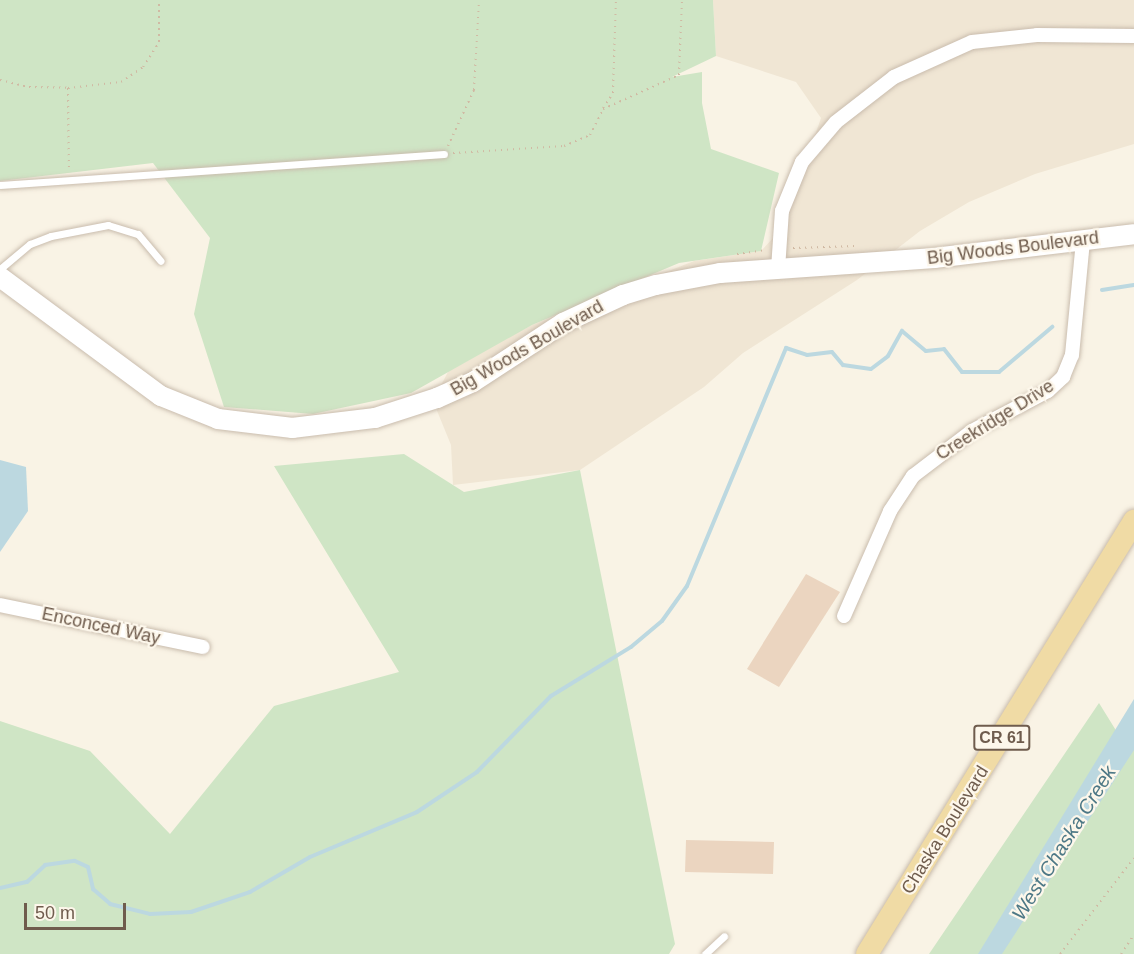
<!DOCTYPE html>
<style>
body{margin:0}
#map{position:relative;width:1134px;height:954px;overflow:hidden;background:#f9f3e5;font-family:Helvetica,sans-serif}
div>[style]{position:absolute}
.residential>*{inset:0;background:#f0e6d4}
.green>*{inset:0;background:#cfe5c5}
.water>*{inset:0;background:#bcd8e0}
.stream>*{height:4px;margin:-2px;padding:0 2px;transform-origin:2px;border-radius:2px;background:#bcd8e0}
.building>*{inset:0;background:#ebd5c0}
.path>*{height:2px;margin-top:-1px;transform-origin:0;background:repeating-linear-gradient(90deg,#d0b9a3 0 1.5px,transparent 0 6px)}
.roads{filter:drop-shadow(0 0 2px #c9bcad) drop-shadow(0 0 2px #c9bcad)}
.lane>*{height:7px;margin:-3.5px;padding:0 3.5px;transform-origin:3.5px;border-radius:3.5px;background:#fff}
.street>*{height:14px;margin:-7px;padding:0 7px;transform-origin:7px;border-radius:7px;background:#fff}
.secondary>*{height:20px;margin:-10px;padding:0 10px;transform-origin:10px;border-radius:10px;background:#fff}
.primary>*{height:22px;margin:-11px;padding:0 11px;transform-origin:11px;border-radius:11px;background:#f0dba5}
span{translate:-50% -50%;white-space:nowrap;text-align:center;line-height:1.15;-webkit-text-stroke:4.5px #fdf7eb;paint-order:stroke}
.shield-label span{padding:2px 4px;background:#fdf7eb;border:2px solid;border-radius:4px;-webkit-text-stroke-width:0}
.shield-label{font-size:16px;color:#6f5c4d;font-weight:700}
.street-label{font-size:18px;color:#6f5c4d}
.water-label{font-size:20px;color:#4d7886;font-style:italic}
.scale{position:absolute;left:24px;top:903px;width:102px;height:27px;box-sizing:border-box;border:3px solid #6f5c4d;border-top:0;padding-left:8px;font-size:18px;line-height:21px;white-space:nowrap;color:#6f5c4d;-webkit-text-stroke:4px #fdf7eb;paint-order:stroke}
</style>
<div id="map">
<div class="residential">
<i style="clip-path:polygon(713px 0,1134px 0,1134px 144px,1035px 174px,969px 202px,920px 231px,857px 280px,743px 353px,704px 387px,580px 470px,453px 485px,451px 445px,433px 401px,450px 368px,532px 325px,694px 261px,761px 251px,784px 226px,821px 118px,796px 82px,716px 56px)"></i>
</div>
<div class="green">
<i style="clip-path:polygon(0 0,713px 0,716px 56px,672px 77px,702px 72px,702px 103px,711px 149px,779px 173px,761px 251px,679px 263px,532px 325px,411px 393px,313px 414px,224px 407px,194px 314px,210px 238px,153px 163px,0 181px)"></i>
<i style="clip-path:polygon(404px 454px,464px 492px,580px 470px,675px 944px,669px 954px,0 954px,0 721px,90px 751px,170px 834px,274px 706px,399px 672px,274px 466px)"></i>
<i style="clip-path:polygon(1099px 703px,1125px 745px,1134px 737px,1134px 954px,929px 954px)"></i>
</div>
<div class="water">
<i style="clip-path:polygon(0 460px,26px 467px,28px 511px,0 552px)"></i>
<i style="clip-path:polygon(1134px 699px,1134px 750px,1002px 954px,978px 954px)"></i>
</div>
<div class="stream">
<i style="left:1102px;top:290px;width:32px;rotate:-9deg"></i>
<i style="left:0;top:888px;width:28px;rotate:-13deg"></i>
<i style="left:27px;top:882px;width:25px;rotate:-43deg"></i>
<i style="left:45px;top:865px;width:30px;rotate:-8deg"></i>
<i style="left:75px;top:861px;width:14px;rotate:25deg"></i>
<i style="left:88px;top:867px;width:23px;rotate:77deg"></i>
<i style="left:93px;top:889px;width:23px;rotate:41deg"></i>
<i style="left:110px;top:904px;width:41px;rotate:14deg"></i>
<i style="left:150px;top:914px;width:41px;rotate:-2.8deg"></i>
<i style="left:191px;top:912px;width:62px;rotate:-18.7deg"></i>
<i style="left:250px;top:892px;width:69px;rotate:-30.3deg"></i>
<i style="left:310px;top:857px;width:116px;rotate:-22.8deg"></i>
<i style="left:417px;top:812px;width:72px;rotate:-33.7deg"></i>
<i style="left:477px;top:772px;width:106px;rotate:-45.8deg"></i>
<i style="left:551px;top:696px;width:94px;rotate:-31.5deg"></i>
<i style="left:631px;top:647px;width:40px;rotate:-40deg"></i>
<i style="left:662px;top:621px;width:43px;rotate:-54.5deg"></i>
<i style="left:687px;top:586px;width:258px;rotate:-67.4deg"></i>
<i style="left:786px;top:348px;width:22px;rotate:18deg"></i>
<i style="left:807px;top:355px;width:25px;rotate:-7deg"></i>
<i style="left:832px;top:352px;width:17px;rotate:50deg"></i>
<i style="left:843px;top:365px;width:28px;rotate:8deg"></i>
<i style="left:871px;top:369px;width:21px;rotate:-37deg"></i>
<i style="left:888px;top:356px;width:29px;rotate:-61deg"></i>
<i style="left:902px;top:331px;width:31px;rotate:40deg"></i>
<i style="left:926px;top:351px;width:18px;rotate:-6deg"></i>
<i style="left:944px;top:349px;width:29px;rotate:52deg"></i>
<i style="left:962px;top:372px;width:37px"></i>
<i style="left:999px;top:372px;width:70px;rotate:-40.3deg"></i>
</div>
<div class="building">
<i style="clip-path:polygon(806px 574px,840px 592px,779px 687px,747px 669px)"></i>
<i style="clip-path:polygon(686px 840px,774px 842px,773px 874px,685px 872px)"></i>
</div>
<div class="path">
<i style="left:0;top:80px;width:30px;rotate:14deg"></i>
<i style="left:29px;top:87px;width:39px;rotate:1deg"></i>
<i style="left:68px;top:88px;width:53px;rotate:-6.5deg"></i>
<i style="left:121px;top:82px;width:27px;rotate:-34deg"></i>
<i style="left:143px;top:67px;width:30px;rotate:-57deg"></i>
<i style="left:159px;top:42px;width:42px;rotate:-90deg"></i>
<i style="left:68px;top:88px;width:82px;rotate:89.3deg"></i>
<i style="left:603px;top:108px;width:18px;rotate:-56deg"></i>
<i style="left:613px;top:93px;width:93px;rotate:-88.2deg"></i>
<i style="left:448px;top:146px;width:62px;rotate:-65.1deg"></i>
<i style="left:474px;top:90px;width:90px;rotate:-86.8deg"></i>
<i style="left:453px;top:153px;width:111px;rotate:-3.6deg"></i>
<i style="left:564px;top:146px;width:28px;rotate:-23deg"></i>
<i style="left:590px;top:135px;width:29px;rotate:-63deg"></i>
<i style="left:603px;top:109px;width:83px;rotate:-24.1deg"></i>
<i style="left:679px;top:75px;width:75px;rotate:-87.7deg"></i>
<i style="left:793px;top:248px;width:61px;rotate:-1.9deg"></i>
<i style="left:737px;top:254px;width:30px;rotate:-8deg"></i>
<i style="left:1060px;top:954px;width:121px;rotate:-52.4deg"></i>
<i style="left:1121px;top:954px;width:23px;rotate:-56deg"></i>
</div>
<div class="roads">
<div class="lane">
<i style="left:0;top:185px;width:445px;rotate:-4deg"></i>
<i style="left:0;top:269px;width:39px;rotate:-40deg"></i>
<i style="left:30px;top:244px;width:22px;rotate:-21deg"></i>
<i style="left:51px;top:236px;width:58px;rotate:-10.9deg"></i>
<i style="left:108px;top:225px;width:31px;rotate:17deg"></i>
<i style="left:138px;top:234px;width:35px;rotate:50deg"></i>
<i style="left:705px;top:954px;width:26px;rotate:-43deg"></i>
</div>
<div class="street">
<i style="left:778px;top:269px;width:58px;rotate:-86.1deg"></i>
<i style="left:782px;top:211px;width:53px;rotate:-67.8deg"></i>
<i style="left:802px;top:162px;width:52px;rotate:-49.6deg"></i>
<i style="left:836px;top:122px;width:73px;rotate:-37.8deg"></i>
<i style="left:894px;top:77px;width:85px;rotate:-24.2deg"></i>
<i style="left:972px;top:42px;width:65px;rotate:-6.1deg"></i>
<i style="left:1037px;top:35px;width:97px;rotate:0.6deg"></i>
<i style="left:0;top:605px;width:207px;rotate:11.7deg"></i>
<i style="left:844px;top:616px;width:115px;rotate:-66.3deg"></i>
<i style="left:890px;top:511px;width:42px;rotate:-56.7deg"></i>
<i style="left:913px;top:476px;width:74px;rotate:-37.3deg"></i>
<i style="left:972px;top:431px;width:86px;rotate:-27.8deg"></i>
<i style="left:1048px;top:391px;width:21px;rotate:-43deg"></i>
<i style="left:1063px;top:377px;width:24px;rotate:-68deg"></i>
<i style="left:1072px;top:355px;width:116px;rotate:-84.5deg"></i>
</div>
<div class="secondary">
<i style="left:0;top:277px;width:200px;rotate:36.5deg"></i>
<i style="left:161px;top:396px;width:61px;rotate:22deg"></i>
<i style="left:218px;top:419px;width:75px;rotate:6.9deg"></i>
<i style="left:292px;top:428px;width:84px;rotate:-6.9deg"></i>
<i style="left:375px;top:418px;width:65px;rotate:-17.9deg"></i>
<i style="left:437px;top:398px;width:39px;rotate:-24deg"></i>
<i style="left:473px;top:382px;width:108px;rotate:-33.2deg"></i>
<i style="left:563px;top:323px;width:66px;rotate:-25deg"></i>
<i style="left:623px;top:295px;width:34px;rotate:-17deg"></i>
<i style="left:656px;top:285px;width:65px;rotate:-10.6deg"></i>
<i style="left:720px;top:273px;width:215px;rotate:-4deg"></i>
<i style="left:934px;top:258px;width:201px;rotate:-6.8deg"></i>
</div>
<div class="primary">
<i style="left:867px;top:954px;width:509px;rotate:-58.34deg"></i>
</div>
</div>
<div class="shield-label">
<span style="left:1002px;top:738px">CR 61</span>
</div>
<div class="street-label">
<span style="left:1013px;top:248px;rotate:-7deg">Big Woods Boulevard</span>
<span style="left:527px;top:348px;rotate:-30deg">Big Woods Boulevard</span>
<span style="left:995px;top:420px;rotate:-32deg">Creekridge Drive</span>
<span style="left:101px;top:626px;rotate:12deg">Enconced Way</span>
<span style="left:945px;top:830px;rotate:-58deg">Chaska Boulevard</span>
</div>
<div class="water-label">
<span style="left:1064px;top:843px;rotate:-58deg">West Chaska Creek</span>
</div>
<div class="scale">50 m</div>
</div>
